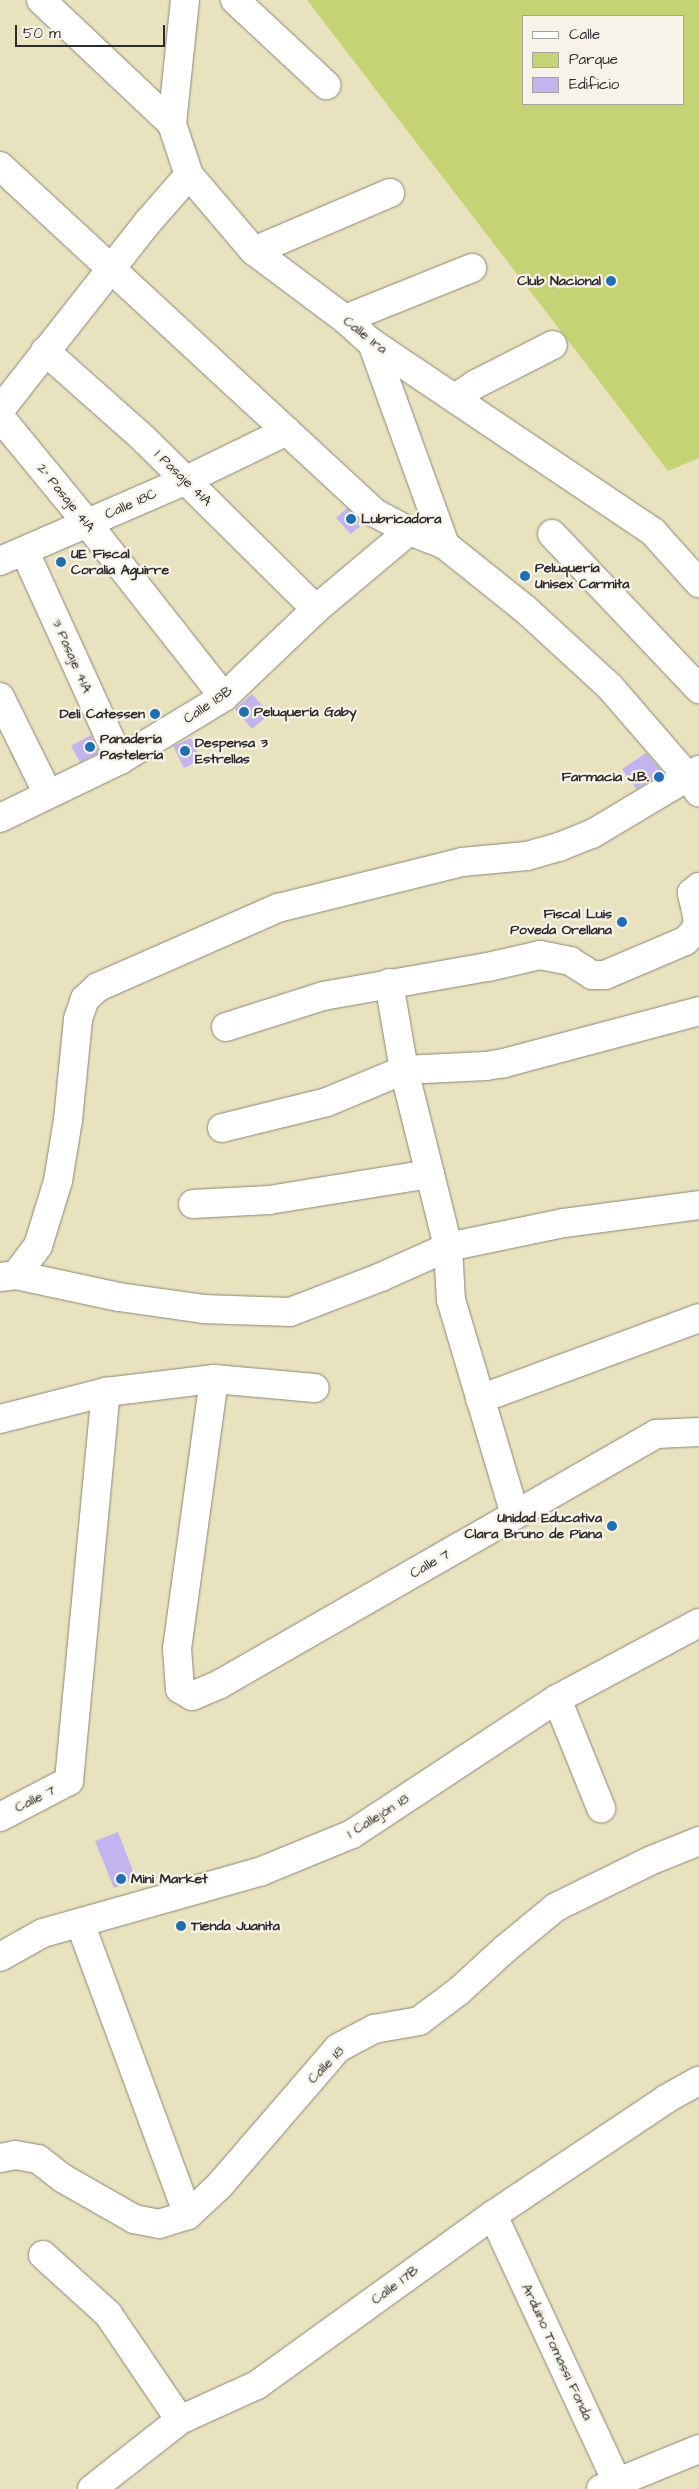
<!DOCTYPE html>
<meta charset="utf-8">
<style>
body{margin:0}
#map{position:relative;width:699px;height:2489px;overflow:hidden;background:#e9e2bf;font-family:"Architects Daughter",sans-serif}
div>[style]{position:absolute}
.green>*{inset:0;background:#c6d375}
.building>*{inset:0;background:#c2b4ee}
.roads{filter:drop-shadow(0 0 1px #8a8675) drop-shadow(0 0 1px #8a8675)}
.minor>*{height:28px;margin:-14px;padding:0 14px;transform-origin:14px;border-radius:14px;background:#fff}
.dots>*{width:14px;height:14px;translate:-50% -50%;box-sizing:border-box;border:2px solid #f7f3e8;border-radius:50%}
span{translate:-50% -50%;white-space:nowrap;text-align:center;line-height:1.15;-webkit-text-stroke:4.5px #f7f3e8;paint-order:stroke}
.poi-label{font-size:14px;color:#2b2b2b;font-weight:700}
.right{translate:-100% -50%;text-align:right}
.left{translate:0 -50%;text-align:left}
.street-label{font-size:14px;color:#2b2b2b}
.legend{position:absolute;left:522px;top:15px;width:162px;height:90px;box-sizing:border-box;background:#f7f3e8;border:1px solid #a5a39c;margin:0;padding:6px 9px;list-style:none;font-size:15px;color:#2b2b2b}
.legend li{display:flex;align-items:center;gap:10px;height:25px}
.legend b{width:25px;border:1px solid #a5a39c}
.scale{position:absolute;left:15px;top:25px;width:150px;height:22px;box-sizing:border-box;border:2px solid #2b2b2b;border-top:0;padding-left:6px;font-size:15px;line-height:18px;white-space:nowrap;color:#2b2b2b;-webkit-text-stroke:4px #f7f3e8;paint-order:stroke}
</style>
<div id="map">
<div class="green">
<i style="clip-path:polygon(evenodd,307px 0,699px 0,699px 458px,668px 471px,307px 0,523px 16px,683px 16px,683px 104px,523px 104px,523px 16px)"></i>
</div>
<div class="building">
<i style="clip-path:polygon(347px 508px,363px 524px,351px 534px,336px 518px)"></i>
<i style="clip-path:polygon(252px 694px,270px 714px,252px 729px,235px 709px)"></i>
<i style="clip-path:polygon(91px 735px,99px 753px,80px 762px,71px 746px)"></i>
<i style="clip-path:polygon(191px 738px,201px 760px,184px 768px,173px 746px)"></i>
<i style="clip-path:polygon(646px 753px,664px 773px,636px 789px,622px 769px)"></i>
<i style="clip-path:polygon(118px 1832px,136px 1879px,114px 1888px,95px 1841px)"></i>
</div>
<div class="roads">
<div class="minor">
<i style="left:41px;top:0;width:180px;rotate:43.4deg"></i>
<i style="left:185px;top:0;width:125px;rotate:96deg"></i>
<i style="left:172px;top:124px;width:54px;rotate:71.6deg"></i>
<i style="left:189px;top:175px;width:100px;rotate:49.5deg"></i>
<i style="left:254px;top:251px;width:114px;rotate:36.8deg"></i>
<i style="left:345px;top:319px;width:36px;rotate:42deg"></i>
<i style="left:372px;top:343px;width:339px;rotate:33.9deg"></i>
<i style="left:653px;top:532px;width:69px;rotate:48deg"></i>
<i style="left:235px;top:0;width:125px;rotate:43deg"></i>
<i style="left:0;top:166px;width:511px;rotate:42.78deg"></i>
<i style="left:375px;top:513px;width:38px;rotate:28deg"></i>
<i style="left:409px;top:531px;width:39px;rotate:21deg"></i>
<i style="left:445px;top:545px;width:102px;rotate:38.7deg"></i>
<i style="left:525px;top:609px;width:115px;rotate:42.5deg"></i>
<i style="left:610px;top:687px;width:119px;rotate:49.1deg"></i>
<i style="left:688px;top:777px;width:19px;rotate:55deg"></i>
<i style="left:254px;top:251px;width:148px;rotate:-23.1deg"></i>
<i style="left:345px;top:319px;width:137px;rotate:-21.9deg"></i>
<i style="left:372px;top:343px;width:215px;rotate:70.1deg"></i>
<i style="left:45px;top:351px;width:132px;rotate:41.6deg"></i>
<i style="left:144px;top:439px;width:242px;rotate:44.7deg"></i>
<i style="left:455px;top:398px;width:25px;rotate:-34deg"></i>
<i style="left:476px;top:384px;width:86px;rotate:-26.9deg"></i>
<i style="left:0;top:410px;width:239px;rotate:-51.8deg"></i>
<i style="left:148px;top:222px;width:62px;rotate:-48.9deg"></i>
<i style="left:0;top:417px;width:137px;rotate:50.6deg"></i>
<i style="left:87px;top:523px;width:221px;rotate:51.8deg"></i>
<i style="left:552px;top:534px;width:214px;rotate:46.5deg"></i>
<i style="left:25px;top:552px;width:229px;rotate:65.5deg"></i>
<i style="left:0;top:561px;width:203px;rotate:-23.5deg"></i>
<i style="left:186px;top:480px;width:112px;rotate:-25.9deg"></i>
<i style="left:0;top:697px;width:108px;rotate:63.7deg"></i>
<i style="left:0;top:818px;width:133px;rotate:-25.8deg"></i>
<i style="left:120px;top:760px;width:122px;rotate:-31.2deg"></i>
<i style="left:224px;top:697px;width:127px;rotate:-43.7deg"></i>
<i style="left:316px;top:609px;width:121px;rotate:-40deg"></i>
<i style="left:389px;top:983px;width:88px;rotate:80.2deg"></i>
<i style="left:404px;top:1070px;width:182px;rotate:76deg"></i>
<i style="left:448px;top:1247px;width:53px;rotate:86.8deg"></i>
<i style="left:451px;top:1300px;width:224px;rotate:73.4deg"></i>
<i style="left:226px;top:1027px;width:102px;rotate:-17.7deg"></i>
<i style="left:323px;top:996px;width:168px;rotate:-10deg"></i>
<i style="left:488px;top:967px;width:53px;rotate:-13deg"></i>
<i style="left:540px;top:955px;width:31px;rotate:11deg"></i>
<i style="left:570px;top:961px;width:26px;rotate:32deg"></i>
<i style="left:592px;top:975px;width:13px"></i>
<i style="left:605px;top:975px;width:87px;rotate:-23deg"></i>
<i style="left:685px;top:941px;width:14px;rotate:-45deg"></i>
<i style="left:695px;top:931px;width:11px;rotate:-75deg"></i>
<i style="left:698px;top:920px;width:28px;rotate:-103deg"></i>
<i style="left:692px;top:893px;width:9px;rotate:-41deg"></i>
<i style="left:222px;top:1128px;width:108px;rotate:-13.9deg"></i>
<i style="left:327px;top:1102px;width:83px;rotate:-22.6deg"></i>
<i style="left:404px;top:1070px;width:82px;rotate:-2.8deg"></i>
<i style="left:486px;top:1066px;width:18px;rotate:-9deg"></i>
<i style="left:504px;top:1063px;width:202px;rotate:-14.9deg"></i>
<i style="left:193px;top:1204px;width:76px;rotate:-3deg"></i>
<i style="left:269px;top:1200px;width:163px;rotate:-9.2deg"></i>
<i style="left:16px;top:1275px;width:36px;rotate:-53deg"></i>
<i style="left:38px;top:1246px;width:68px;rotate:-72.9deg"></i>
<i style="left:58px;top:1181px;width:62px;rotate:-80.7deg"></i>
<i style="left:68px;top:1120px;width:101px;rotate:-84.3deg"></i>
<i style="left:78px;top:1019px;width:21px;rotate:-71deg"></i>
<i style="left:85px;top:999px;width:18px;rotate:-43deg"></i>
<i style="left:98px;top:987px;width:197px;rotate:-23.7deg"></i>
<i style="left:278px;top:908px;width:190px;rotate:-14deg"></i>
<i style="left:462px;top:862px;width:65px;rotate:-5.3deg"></i>
<i style="left:527px;top:856px;width:33px;rotate:-16deg"></i>
<i style="left:559px;top:847px;width:35px;rotate:-22deg"></i>
<i style="left:592px;top:834px;width:125px;rotate:-30.9deg"></i>
<i style="left:0;top:1277px;width:16px;rotate:-7deg"></i>
<i style="left:16px;top:1275px;width:105px;rotate:12.1deg"></i>
<i style="left:119px;top:1297px;width:85px;rotate:8.1deg"></i>
<i style="left:203px;top:1309px;width:87px;rotate:2deg"></i>
<i style="left:290px;top:1312px;width:97px;rotate:-21deg"></i>
<i style="left:381px;top:1277px;width:73px;rotate:-24.1deg"></i>
<i style="left:448px;top:1247px;width:118px;rotate:-11.7deg"></i>
<i style="left:564px;top:1223px;width:136px;rotate:-7.6deg"></i>
<i style="left:214px;top:1379px;width:272px;rotate:97.8deg"></i>
<i style="left:177px;top:1648px;width:41px;rotate:85.8deg"></i>
<i style="left:180px;top:1689px;width:14px;rotate:30deg"></i>
<i style="left:192px;top:1696px;width:30px;rotate:-23deg"></i>
<i style="left:220px;top:1684px;width:503px;rotate:-29.83deg"></i>
<i style="left:656px;top:1434px;width:43px;rotate:-2.7deg"></i>
<i style="left:480px;top:1399px;width:233px;rotate:-20.3deg"></i>
<i style="left:0;top:1419px;width:109px;rotate:-14.3deg"></i>
<i style="left:106px;top:1392px;width:109px;rotate:-6.9deg"></i>
<i style="left:214px;top:1379px;width:101px;rotate:5.1deg"></i>
<i style="left:557px;top:1699px;width:118px;rotate:68deg"></i>
<i style="left:0;top:1817px;width:78px;rotate:-27.6deg"></i>
<i style="left:69px;top:1781px;width:391px;rotate:-84.6deg"></i>
<i style="left:80px;top:1923px;width:311px;rotate:69.7deg"></i>
<i style="left:0;top:1957px;width:49px;rotate:-29.2deg"></i>
<i style="left:43px;top:1933px;width:228px;rotate:-15.8deg"></i>
<i style="left:262px;top:1871px;width:97px;rotate:-22.3deg"></i>
<i style="left:352px;top:1834px;width:245px;rotate:-33.4deg"></i>
<i style="left:557px;top:1699px;width:161px;rotate:-28.2deg"></i>
<i style="left:0;top:2158px;width:15px;rotate:-11deg"></i>
<i style="left:15px;top:2155px;width:23px;rotate:10deg"></i>
<i style="left:38px;top:2159px;width:33px;rotate:38deg"></i>
<i style="left:64px;top:2179px;width:81px;rotate:29.7deg"></i>
<i style="left:134px;top:2219px;width:25px;rotate:11deg"></i>
<i style="left:159px;top:2224px;width:30px;rotate:-17deg"></i>
<i style="left:188px;top:2215px;width:42px;rotate:-43.1deg"></i>
<i style="left:219px;top:2186px;width:182px;rotate:-49.2deg"></i>
<i style="left:338px;top:2048px;width:41px;rotate:-27.8deg"></i>
<i style="left:374px;top:2029px;width:46px;rotate:-10.1deg"></i>
<i style="left:419px;top:2021px;width:50px;rotate:-36.9deg"></i>
<i style="left:459px;top:1991px;width:62px;rotate:-42.4deg"></i>
<i style="left:505px;top:1949px;width:66px;rotate:-39.5deg"></i>
<i style="left:556px;top:1907px;width:107px;rotate:-26.1deg"></i>
<i style="left:652px;top:1860px;width:51px;rotate:-22deg"></i>
<i style="left:493px;top:2215px;width:302px;rotate:65.1deg"></i>
<i style="left:43px;top:2255px;width:88px;rotate:42.2deg"></i>
<i style="left:108px;top:2314px;width:128px;rotate:55.8deg"></i>
<i style="left:92px;top:2489px;width:112px;rotate:-38.1deg"></i>
<i style="left:180px;top:2420px;width:85px;rotate:-24.4deg"></i>
<i style="left:257px;top:2385px;width:291px;rotate:-35.8deg"></i>
<i style="left:493px;top:2215px;width:208px;rotate:-33.8deg"></i>
<i style="left:666px;top:2099px;width:38px;rotate:-29deg"></i>
<i style="left:601px;top:2489px;width:106px;rotate:-22.2deg"></i>
</div>
</div>
<div class="dots">
<i style="left:611px;top:281px;background:#1f6fb2"></i>
<i style="left:351px;top:519px;background:#1f6fb2"></i>
<i style="left:61px;top:562px;background:#1f6fb2"></i>
<i style="left:525px;top:576px;background:#1f6fb2"></i>
<i style="left:244px;top:712px;background:#1f6fb2"></i>
<i style="left:155px;top:714px;background:#1f6fb2"></i>
<i style="left:90px;top:747px;background:#1f6fb2"></i>
<i style="left:185px;top:751px;background:#1f6fb2"></i>
<i style="left:659px;top:777px;background:#1f6fb2"></i>
<i style="left:622px;top:922px;background:#1f6fb2"></i>
<i style="left:612px;top:1526px;background:#1f6fb2"></i>
<i style="left:121px;top:1879px;background:#1f6fb2"></i>
<i style="left:181px;top:1926px;background:#1f6fb2"></i>
</div>
<div class="poi-label">
<span class="right" style="left:601px;top:281px">Club Nacional</span>
<span class="left" style="left:361px;top:519px">Lubricadora</span>
<span class="left" style="left:71px;top:562px">UE Fiscal<br>Coralia Aguirre</span>
<span class="left" style="left:535px;top:576px">Peluquería<br>Unisex Carmita</span>
<span class="left" style="left:254px;top:712px">Peluquería Gaby</span>
<span class="right" style="left:145px;top:714px">Deli Catessen</span>
<span class="left" style="left:100px;top:747px">Panadería<br>Pastelería</span>
<span class="left" style="left:195px;top:751px">Despensa 3<br>Estrellas</span>
<span class="right" style="left:649px;top:777px">Farmacia J.B.</span>
<span class="right" style="left:612px;top:922px">Fiscal Luis<br>Poveda Orellana</span>
<span class="right" style="left:602px;top:1526px">Unidad Educativa<br>Clara Bruno de Piana</span>
<span class="left" style="left:131px;top:1879px">Mini Market</span>
<span class="left" style="left:191px;top:1926px">Tienda Juanita</span>
</div>
<div class="street-label">
<span style="left:365px;top:335px;rotate:38deg">Calle 1ra</span>
<span style="left:183px;top:478px;rotate:44deg">1 Pasaje 41A</span>
<span style="left:66px;top:498px;rotate:51deg">2° Pasaje 41A</span>
<span style="left:131px;top:504px;rotate:-24deg">Calle 18C</span>
<span style="left:72px;top:656px;rotate:66deg">3 Pasaje 41A</span>
<span style="left:208px;top:705px;rotate:-34deg">Calle 18B</span>
<span style="left:430px;top:1564px;rotate:-30deg">Calle 7</span>
<span style="left:35px;top:1799px;rotate:-27deg">Calle 7</span>
<span style="left:378px;top:1816px;rotate:-32deg">1 Callejón 18</span>
<span style="left:326px;top:2065px;rotate:-46deg">Calle 18</span>
<span style="left:395px;top:2285px;rotate:-37deg">Calle 17B</span>
<span style="left:557px;top:2352px;rotate:65deg">Arduino Tomassi Fonda</span>
</div>
<ul class="legend">
<li><b style="height:6px;background:#fff"></b>Calle</li>
<li><b style="height:14px;background:#c6d375"></b>Parque</li>
<li><b style="height:14px;background:#c2b4ee"></b>Edificio</li>
</ul>
<div class="scale">50 m</div>
</div>
